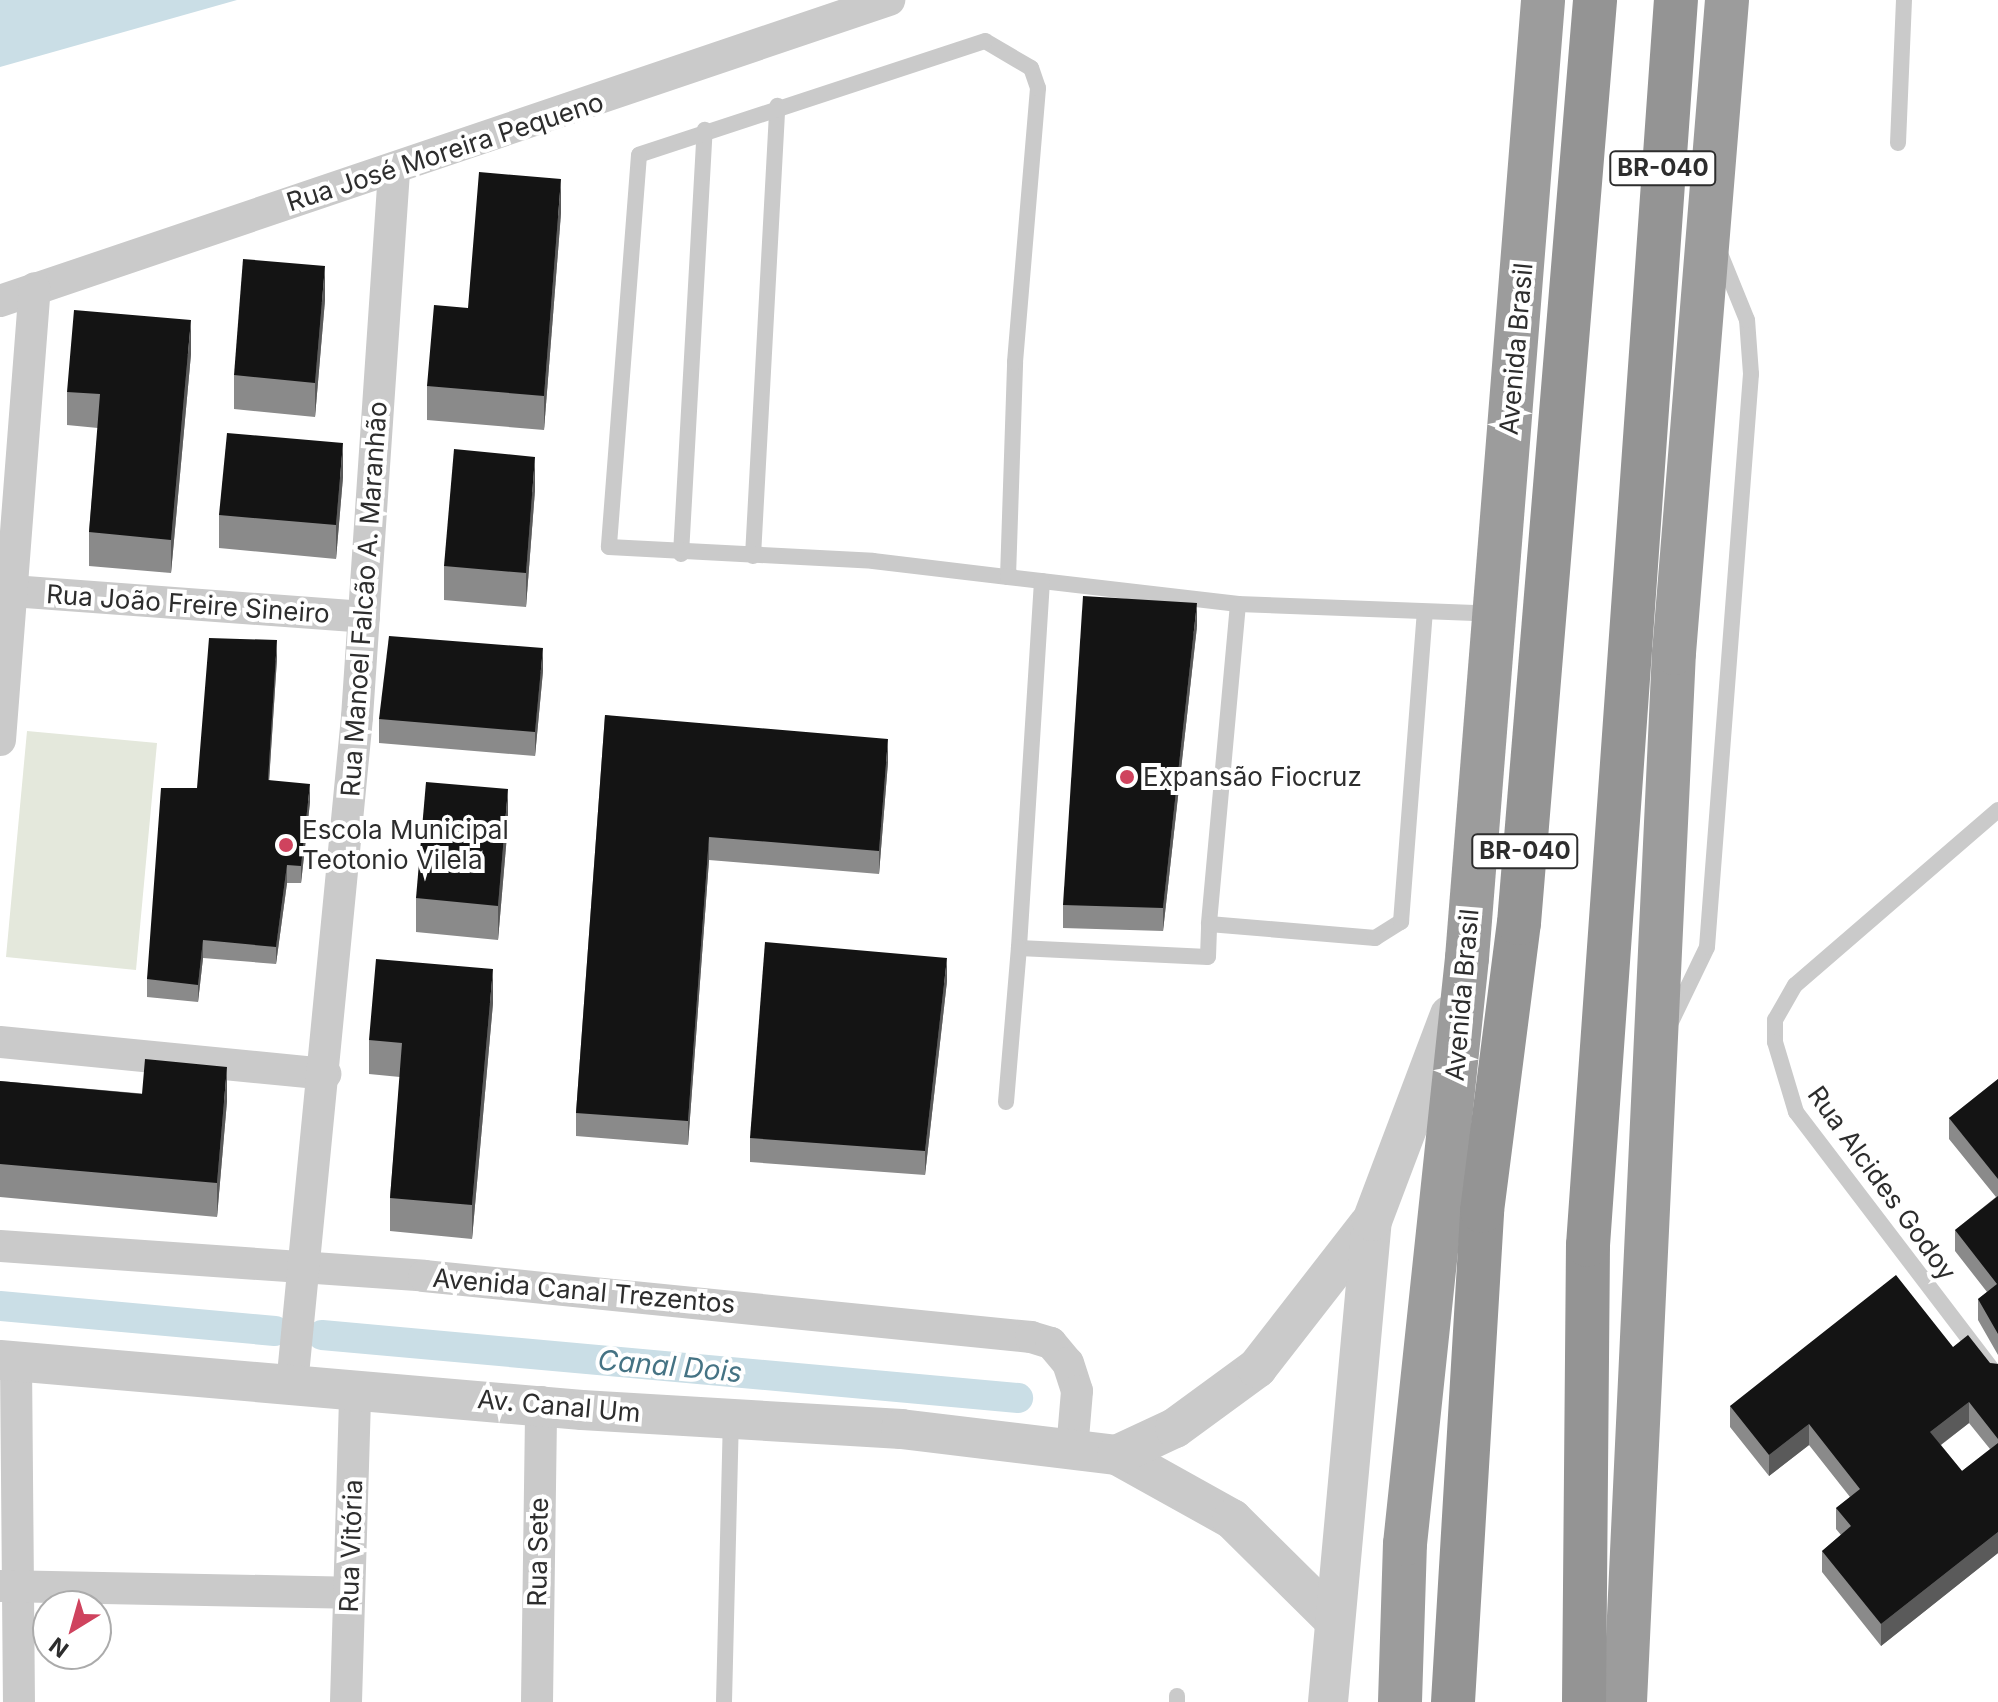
<!DOCTYPE html>
<meta charset="utf-8">
<style>
body{margin:0}
#map{position:relative;width:1998px;height:1702px;overflow:hidden;background:#fff;font-family:Inter,sans-serif}
div>[style]{position:absolute}
.green>*{inset:0;background:#e4e8dc}
.water>*{inset:0;background:#cadee6}
.canal>*{height:30px;margin:-15px;padding:0 15px;transform-origin:15px;border-radius:15px;background:#cadee6}
.service>*{height:16px;margin:-8px;padding:0 8px;transform-origin:8px;border-radius:8px;background:#cacaca}
.minor>*{height:32px;margin:-16px;padding:0 16px;transform-origin:16px;border-radius:16px;background:#cacaca}
.tertiary>*{height:40px;margin:-20px;padding:0 20px;transform-origin:20px;border-radius:20px;background:#cacaca}
.trunk>*{height:44px;margin:-22px;padding:0 22px;transform-origin:22px;border-radius:22px;background:#9c9c9c}
.motorway>*{height:44px;margin:-22px;padding:0 22px;transform-origin:22px;border-radius:22px;background:#949494}
.wall>*{inset:0;background:#8a8a8a}
.shaded-wall>*{inset:0;background:#5a5a5a}
.building>*{inset:0;background:#141414}
.dots>*{width:22px;height:22px;translate:-50% -50%;box-sizing:border-box;border:4px solid #fff;border-radius:50%}
span{translate:-50% -50%;white-space:nowrap;text-align:center;line-height:1.15;-webkit-text-stroke:8px #fff;paint-order:stroke}
.shield-label span{padding:2px 6px;background:#fff;border:2px solid;border-radius:6px;-webkit-text-stroke-width:0}
.shield-label{font-size:24px;color:#2d2d2d;font-weight:700}
.street-label{font-size:26px;color:#2d2d2d}
.poi-label{font-size:26px;color:#2d2d2d}
.left{translate:0 -50%;text-align:left}
.water-label{font-size:28px;color:#457384;font-style:italic}
.north{position:absolute;left:32px;top:1590px;width:80px;height:80px;box-sizing:border-box;background:#fff;border:2px solid #ababab;border-radius:50%;rotate:217deg;font-size:22px;font-weight:700;line-height:32px;text-align:center;color:#2d2d2d}
.north::after{content:'';display:block;margin:auto;width:28px;height:36px;background:#cf435e;clip-path:polygon(50% 0,100% 100%,50% 72%,0 100%)}
</style>
<div id="map">
<div class="green">
<i style="clip-path:polygon(27px 731px,157px 743px,136px 970px,6px 957px)"></i>
</div>
<div class="water">
<i style="clip-path:polygon(0 0,237px 0,0 67px)"></i>
</div>
<div class="canal">
<i style="left:0;top:1306px;width:276px;rotate:5.2deg"></i>
<i style="left:322px;top:1335px;width:699px;rotate:5.17deg"></i>
</div>
<div class="service">
<i style="left:1898px;top:143px;width:143px;rotate:-87.6deg"></i>
<i style="left:681px;top:554px;width:425px;rotate:-86.8deg"></i>
<i style="left:753px;top:556px;width:451px;rotate:-86.9deg"></i>
<i style="left:1008px;top:577px;width:215px;rotate:-88.1deg"></i>
<i style="left:1015px;top:362px;width:275px;rotate:-85.2deg"></i>
<i style="left:1038px;top:88px;width:21px;rotate:-109deg"></i>
<i style="left:1031px;top:68px;width:53px;rotate:-149.6deg"></i>
<i style="left:985px;top:41px;width:364px;rotate:161.8deg"></i>
<i style="left:639px;top:155px;width:393px;rotate:94.4deg"></i>
<i style="left:609px;top:547px;width:264px;rotate:3deg"></i>
<i style="left:873px;top:561px;width:136px;rotate:6.8deg"></i>
<i style="left:1008px;top:577px;width:232px;rotate:6.7deg"></i>
<i style="left:1238px;top:604px;width:237px;rotate:2.2deg"></i>
<i style="left:1042px;top:581px;width:368px;rotate:93.6deg"></i>
<i style="left:1019px;top:948px;width:189px;rotate:2.7deg"></i>
<i style="left:1208px;top:957px;width:33px;rotate:-88deg"></i>
<i style="left:1238px;top:604px;width:321px;rotate:95.2deg"></i>
<i style="left:1209px;top:924px;width:167px;rotate:4.8deg"></i>
<i style="left:1375px;top:938px;width:31px;rotate:-32deg"></i>
<i style="left:1401px;top:922px;width:310px;rotate:-85.6deg"></i>
<i style="left:1998px;top:810px;width:268px;rotate:139.2deg"></i>
<i style="left:1795px;top:985px;width:40px;rotate:119.7deg"></i>
<i style="left:1775px;top:1020px;width:22px;rotate:90deg"></i>
<i style="left:1775px;top:1042px;width:73px;rotate:73.3deg"></i>
<i style="left:1796px;top:1112px;width:333px;rotate:52.7deg"></i>
<i style="left:1670px;top:1024px;width:85px;rotate:-64.3deg"></i>
<i style="left:1707px;top:947px;width:575px;rotate:-85.61deg"></i>
<i style="left:1751px;top:374px;width:54px;rotate:-94.2deg"></i>
<i style="left:1747px;top:320px;width:74px;rotate:-112.1deg"></i>
<i style="left:1006px;top:1102px;width:155px;rotate:-85.2deg"></i>
<i style="left:724px;top:1702px;width:282px;rotate:-88.6deg"></i>
<i style="left:1177px;top:1702px;width:6px;rotate:-90deg"></i>
</div>
<div class="minor">
<i style="left:0;top:301px;width:939px;rotate:-18.71deg"></i>
<i style="left:12px;top:591px;width:353px;rotate:4.2deg"></i>
<i style="left:0;top:740px;width:453px;rotate:-85.6deg"></i>
<i style="left:0;top:1042px;width:327px;rotate:5.6deg"></i>
<i style="left:0;top:1246px;width:425px;rotate:4deg"></i>
<i style="left:424px;top:1276px;width:610px;rotate:5.74deg"></i>
<i style="left:1031px;top:1337px;width:21px;rotate:17deg"></i>
<i style="left:1051px;top:1343px;width:26px;rotate:50deg"></i>
<i style="left:1068px;top:1363px;width:29px;rotate:72deg"></i>
<i style="left:1077px;top:1391px;width:60px;rotate:94.8deg"></i>
<i style="left:16px;top:1362px;width:340px;rotate:89.5deg"></i>
<i style="left:292px;top:1385px;width:671px;rotate:-84.44deg"></i>
<i style="left:357px;top:717px;width:547px;rotate:-86.12deg"></i>
<i style="left:0;top:1586px;width:349px;rotate:1.1deg"></i>
<i style="left:346px;top:1702px;width:311px;rotate:-88.3deg"></i>
<i style="left:537px;top:1702px;width:300px;rotate:-89.2deg"></i>
</div>
<div class="tertiary">
<i style="left:0;top:1360px;width:584px;rotate:4.91deg"></i>
<i style="left:582px;top:1410px;width:320px;rotate:3.4deg"></i>
<i style="left:901px;top:1429px;width:218px;rotate:6.9deg"></i>
<i style="left:1117px;top:1455px;width:132px;rotate:29.1deg"></i>
<i style="left:1232px;top:1519px;width:139px;rotate:44.7deg"></i>
<i style="left:1117px;top:1455px;width:64px;rotate:-25deg"></i>
<i style="left:1175px;top:1428px;width:102px;rotate:-36.2deg"></i>
<i style="left:1257px;top:1368px;width:182px;rotate:-52.1deg"></i>
<i style="left:1328px;top:1702px;width:483px;rotate:-84.8deg"></i>
<i style="left:1372px;top:1221px;width:220px;rotate:-69.3deg"></i>
</div>
<div class="trunk">
<i style="left:1400px;top:1702px;width:158px;rotate:-88.2deg"></i>
<i style="left:1405px;top:1544px;width:589px;rotate:-83.96deg"></i>
<i style="left:1467px;top:958px;width:961px;rotate:-85.46deg"></i>
<i style="left:1625px;top:1702px;width:1050px;rotate:-87.33deg"></i>
<i style="left:1674px;top:653px;width:655px;rotate:-85.36deg"></i>
</div>
<div class="motorway">
<i style="left:1453px;top:1702px;width:492px;rotate:-86.6deg"></i>
<i style="left:1482px;top:1211px;width:290px;rotate:-82.7deg"></i>
<i style="left:1519px;top:923px;width:926px;rotate:-85.29deg"></i>
<i style="left:1584px;top:1702px;width:457px;rotate:-89.5deg"></i>
<i style="left:1588px;top:1245px;width:1248px;rotate:-85.96deg"></i>
</div>
<div class="wall">
<i style="clip-path:polygon(561px 213px,544px 430px,427px 420px,427px 386px,468px 308px)"></i>
<i style="clip-path:polygon(325px 300px,315px 417px,234px 409px,234px 375px)"></i>
<i style="clip-path:polygon(191px 354px,171px 573px,89px 566px,89px 532px,98px 428px,67px 425px,67px 392px)"></i>
<i style="clip-path:polygon(343px 477px,336px 559px,219px 548px,219px 515px)"></i>
<i style="clip-path:polygon(535px 490px,526px 607px,444px 600px,444px 566px)"></i>
<i style="clip-path:polygon(1197px 626px,1163px 931px,1063px 928px,1063px 905px)"></i>
<i style="clip-path:polygon(277px 658px,269px 780px,310px 802px,301px 883px,287px 883px,276px 964px,203px 958px,198px 1002px,147px 997px,147px 979px,197px 788px)"></i>
<i style="clip-path:polygon(543px 671px,535px 756px,379px 743px,379px 719px)"></i>
<i style="clip-path:polygon(605px 715px,888px 762px,879px 874px,709px 860px,688px 1145px,576px 1136px,576px 1113px)"></i>
<i style="clip-path:polygon(508px 823px,498px 940px,416px 932px,416px 898px)"></i>
<i style="clip-path:polygon(947px 981px,925px 1175px,750px 1162px,750px 1138px)"></i>
<i style="clip-path:polygon(493px 1003px,472px 1239px,390px 1231px,390px 1198px,400px 1077px,369px 1074px,369px 1040px)"></i>
<i style="clip-path:polygon(1998px 1079px,1998px 1355px,1978px 1320px,1978px 1299px,1987px 1292px,1955px 1251px,1955px 1230px,1996px 1197px,1949px 1139px,1949px 1118px)"></i>
<i style="clip-path:polygon(0 1081px,227px 1101px,217px 1217px,0 1197px)"></i>
<i style="clip-path:polygon(evenodd,1953px 1347px,1990px 1363px,1998px 1364px,1998px 1553px,1881px 1646px,1822px 1572px,1822px 1551px,1841px 1535px,1836px 1529px,1836px 1508px,1850px 1497px,1809px 1445px,1769px 1476px,1730px 1427px,1730px 1406px,1953px 1347px,1969px 1423px,1990px 1449px,1962px 1471px,1941px 1445px,1969px 1423px)"></i>
</div>
<div class="shaded-wall">
<i style="clip-path:polygon(561px 179px,561px 213px,544px 430px,544px 396px)"></i>
<i style="clip-path:polygon(325px 266px,325px 300px,315px 417px,315px 383px)"></i>
<i style="clip-path:polygon(191px 320px,191px 354px,171px 573px,171px 540px)"></i>
<i style="clip-path:polygon(343px 443px,343px 477px,336px 559px,336px 525px)"></i>
<i style="clip-path:polygon(535px 457px,535px 490px,526px 607px,526px 573px)"></i>
<i style="clip-path:polygon(1197px 603px,1197px 626px,1163px 931px,1163px 908px)"></i>
<i style="clip-path:polygon(277px 640px,277px 658px,268px 798px,268px 780px)"></i>
<i style="clip-path:polygon(543px 648px,543px 671px,535px 756px,535px 732px)"></i>
<i style="clip-path:polygon(888px 739px,888px 762px,879px 874px,879px 851px)"></i>
<i style="clip-path:polygon(310px 784px,310px 802px,301px 883px,301px 866px)"></i>
<i style="clip-path:polygon(508px 789px,508px 823px,498px 940px,498px 906px)"></i>
<i style="clip-path:polygon(709px 837px,709px 860px,688px 1145px,688px 1121px)"></i>
<i style="clip-path:polygon(287px 865px,287px 883px,276px 964px,276px 947px)"></i>
<i style="clip-path:polygon(203px 940px,203px 958px,198px 1002px,198px 985px)"></i>
<i style="clip-path:polygon(947px 958px,947px 981px,925px 1175px,925px 1151px)"></i>
<i style="clip-path:polygon(493px 969px,493px 1003px,472px 1239px,472px 1205px)"></i>
<i style="clip-path:polygon(227px 1067px,227px 1101px,217px 1217px,217px 1183px)"></i>
<i style="clip-path:polygon(1969px 1402px,1969px 1423px,1930px 1453px,1930px 1432px)"></i>
<i style="clip-path:polygon(1809px 1424px,1809px 1445px,1769px 1476px,1769px 1455px)"></i>
<i style="clip-path:polygon(1998px 1532px,1998px 1553px,1881px 1646px,1881px 1624px)"></i>
</div>
<div class="building">
<i style="clip-path:polygon(479px 172px,561px 179px,544px 396px,427px 386px,434px 305px,468px 308px)"></i>
<i style="clip-path:polygon(243px 259px,325px 266px,315px 383px,234px 375px)"></i>
<i style="clip-path:polygon(74px 310px,191px 320px,171px 540px,89px 532px,100px 394px,67px 392px)"></i>
<i style="clip-path:polygon(227px 433px,343px 443px,336px 525px,219px 515px)"></i>
<i style="clip-path:polygon(454px 449px,535px 457px,526px 573px,444px 566px)"></i>
<i style="clip-path:polygon(1083px 596px,1197px 603px,1163px 908px,1063px 905px)"></i>
<i style="clip-path:polygon(389px 636px,543px 648px,535px 732px,379px 719px)"></i>
<i style="clip-path:polygon(209px 638px,277px 640px,268px 780px,310px 784px,301px 866px,287px 865px,276px 947px,203px 940px,198px 985px,147px 979px,161px 788px,197px 788px)"></i>
<i style="clip-path:polygon(605px 715px,888px 739px,879px 851px,709px 837px,688px 1121px,576px 1113px)"></i>
<i style="clip-path:polygon(426px 782px,508px 789px,498px 906px,416px 898px)"></i>
<i style="clip-path:polygon(765px 942px,947px 958px,925px 1151px,750px 1138px)"></i>
<i style="clip-path:polygon(376px 959px,493px 969px,472px 1205px,390px 1198px,402px 1043px,369px 1040px)"></i>
<i style="clip-path:polygon(145px 1059px,227px 1067px,217px 1183px,0 1164px,0 1081px,142px 1094px)"></i>
<i style="clip-path:polygon(1998px 1079px,1998px 1179px,1949px 1118px)"></i>
<i style="clip-path:polygon(1998px 1196px,1998px 1334px,1978px 1299px,1997px 1284px,1955px 1230px)"></i>
<i style="clip-path:polygon(1896px 1275px,1953px 1347px,1968px 1335px,1990px 1363px,1998px 1364px,1998px 1439px,1969px 1402px,1930px 1432px,1962px 1471px,1998px 1443px,1998px 1532px,1881px 1624px,1822px 1551px,1851px 1526px,1836px 1508px,1860px 1489px,1809px 1424px,1769px 1455px,1730px 1406px)"></i>
</div>
<div class="dots">
<i style="left:1127px;top:777px;background:#cf435e"></i>
<i style="left:286px;top:845px;background:#cf435e"></i>
</div>
<div class="shield-label">
<span style="left:1663px;top:168px">BR-040</span>
<span style="left:1525px;top:851px">BR-040</span>
</div>
<div class="street-label">
<span style="left:445px;top:152px;rotate:-18deg">Rua José Moreira Pequeno</span>
<span style="left:1516px;top:349px;rotate:-85deg">Avenida Brasil</span>
<span style="left:364px;top:599px;rotate:-86deg">Rua Manoel Falcão A. Maranhão</span>
<span style="left:188px;top:604px;rotate:4deg">Rua João Freire Sineiro</span>
<span style="left:1462px;top:995px;rotate:-85deg">Avenida Brasil</span>
<span style="left:1882px;top:1183px;rotate:54deg">Rua Alcides Godoy</span>
<span style="left:584px;top:1291px;rotate:5deg">Avenida Canal Trezentos</span>
<span style="left:559px;top:1406px;rotate:5deg">Av. Canal Um</span>
<span style="left:351px;top:1546px;rotate:-88deg">Rua Vitória</span>
<span style="left:538px;top:1552px;rotate:-89deg">Rua Sete</span>
</div>
<div class="poi-label">
<span class="left" style="left:1143px;top:777px">Expansão Fiocruz</span>
<span class="left" style="left:302px;top:845px">Escola Municipal<br>Teotonio Vilela</span>
</div>
<div class="water-label">
<span style="left:670px;top:1366px;rotate:5deg">Canal Dois</span>
</div>
<div class="north">N</div>
</div>
